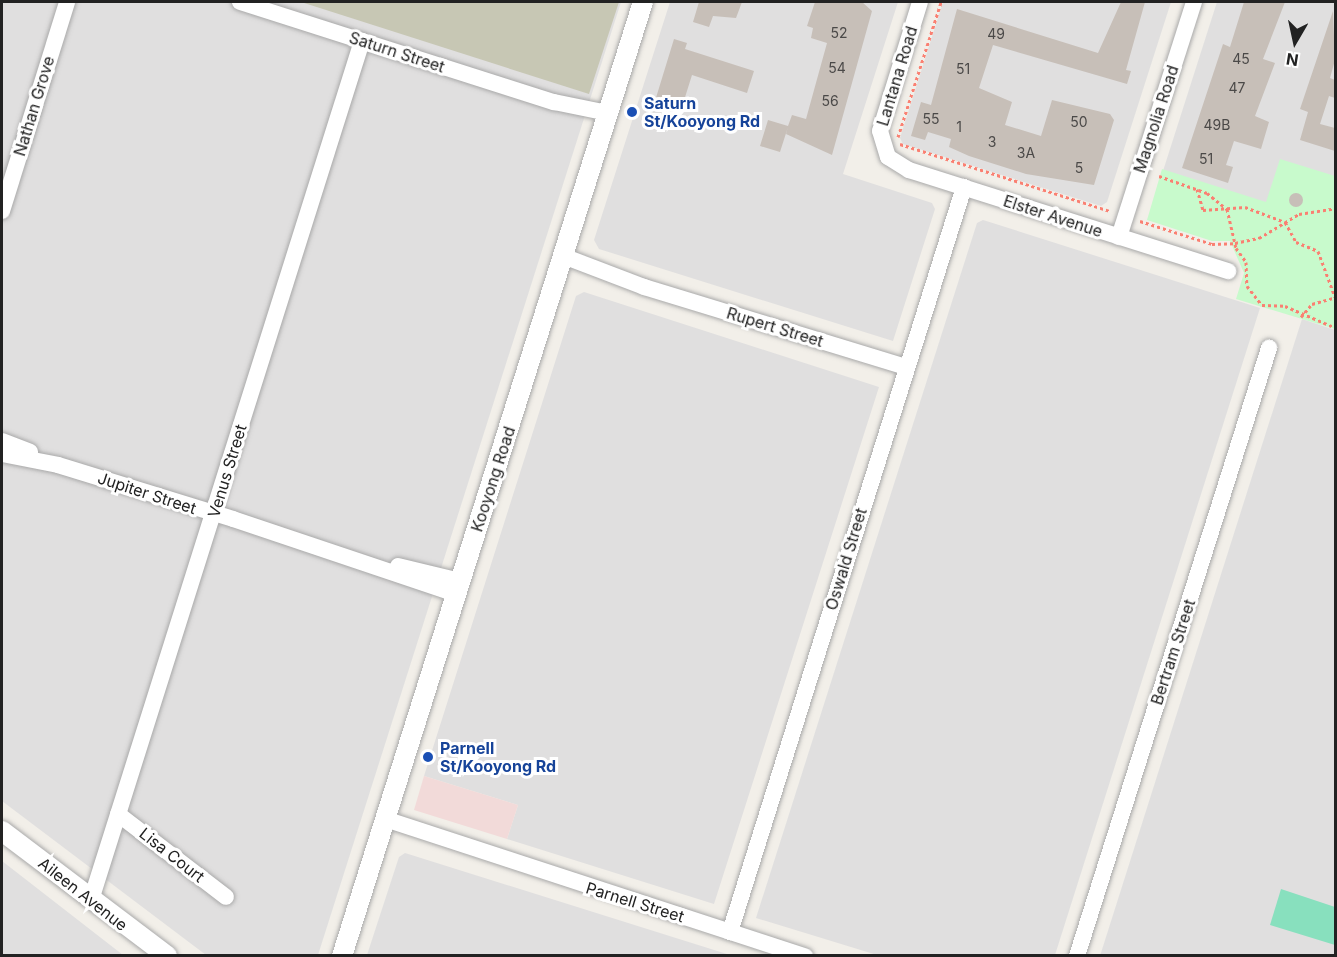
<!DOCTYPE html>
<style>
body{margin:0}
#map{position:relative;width:1337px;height:957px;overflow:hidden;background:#f2efe9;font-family:Inter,sans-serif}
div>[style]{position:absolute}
.residential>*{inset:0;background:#e0dfdf}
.commercial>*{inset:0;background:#f2dad9}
.construction>*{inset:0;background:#c7c7b4}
.park>*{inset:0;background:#c8facc}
.pitch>*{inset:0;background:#88e0be}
.building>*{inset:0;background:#c7bfb8}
.round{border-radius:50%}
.path>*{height:3px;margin-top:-1.5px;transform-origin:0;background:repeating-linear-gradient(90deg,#fa8072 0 3px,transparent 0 6px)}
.roads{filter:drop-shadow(0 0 2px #a9a9a9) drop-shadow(0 0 2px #a9a9a9)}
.minor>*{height:16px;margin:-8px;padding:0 8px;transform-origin:8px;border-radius:8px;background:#fff}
.tertiary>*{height:20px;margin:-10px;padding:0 10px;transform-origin:10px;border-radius:10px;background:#fff}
.dots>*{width:16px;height:16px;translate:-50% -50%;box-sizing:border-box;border:3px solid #fff;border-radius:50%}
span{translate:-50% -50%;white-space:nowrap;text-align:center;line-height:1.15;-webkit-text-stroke:6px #fff;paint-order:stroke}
.number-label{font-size:14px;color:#4b4948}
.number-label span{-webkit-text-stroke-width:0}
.street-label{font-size:16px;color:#222}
.transit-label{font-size:16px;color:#164399;font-weight:700}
.left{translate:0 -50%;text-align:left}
.frame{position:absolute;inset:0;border:3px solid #222;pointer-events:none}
.north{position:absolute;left:1265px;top:12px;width:60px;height:60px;-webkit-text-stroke:4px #fff;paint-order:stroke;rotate:189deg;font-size:16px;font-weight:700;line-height:24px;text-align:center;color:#222}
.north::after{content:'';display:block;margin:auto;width:21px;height:27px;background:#222;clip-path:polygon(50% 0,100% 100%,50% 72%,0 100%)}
</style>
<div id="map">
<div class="residential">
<i style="clip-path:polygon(2px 2px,621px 2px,318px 955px,206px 955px,2px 801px)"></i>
<i style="clip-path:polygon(670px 2px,898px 2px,843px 174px,932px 203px,935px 209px,893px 341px,599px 249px,594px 240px)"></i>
<i style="clip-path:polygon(943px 2px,1171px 2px,1107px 202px,1101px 206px,903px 144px,900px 138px)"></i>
<i style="clip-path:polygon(1217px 2px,1335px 2px,1335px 176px,1266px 205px,1163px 171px)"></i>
<i style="clip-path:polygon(983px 220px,1260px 308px,1055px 955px,877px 955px,756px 918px,977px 223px)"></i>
<i style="clip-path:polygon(584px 292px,879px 387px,714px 904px,507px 839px,518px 805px,424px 776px,576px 296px)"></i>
<i style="clip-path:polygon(1302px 319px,1335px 330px,1335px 955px,1100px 956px)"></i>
<i style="clip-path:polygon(405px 853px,730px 955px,367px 955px,399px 857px)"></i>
<i style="clip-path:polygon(2px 861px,123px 955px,2px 955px)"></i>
</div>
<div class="commercial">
<i style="clip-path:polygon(424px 776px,518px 805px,507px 839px,414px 810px)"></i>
</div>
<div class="construction">
<i style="clip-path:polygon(301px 2px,619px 2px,589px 94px)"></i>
</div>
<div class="park">
<i style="clip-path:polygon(1280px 159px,1335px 176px,1335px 329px,1236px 299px,1244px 273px,1230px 241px,1212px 241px,1147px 220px,1162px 169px,1266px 202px)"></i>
</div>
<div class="pitch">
<i style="clip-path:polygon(1281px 889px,1335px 907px,1335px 945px,1270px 925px)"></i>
</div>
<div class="building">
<i style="clip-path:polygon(699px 2px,742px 2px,736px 18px,713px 16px,709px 27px,693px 22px)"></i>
<i style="clip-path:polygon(815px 2px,862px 2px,872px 11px,832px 155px,786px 134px,788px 127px,780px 152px,760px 146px,768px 120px,788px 126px,792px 115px,806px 119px,827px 43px,811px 38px,813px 28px,807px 26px)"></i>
<i style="clip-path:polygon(1121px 2px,1145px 2px,1126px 70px,1131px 71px,1127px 84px,993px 45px,979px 88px,1012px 102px,1005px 125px,1041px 136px,1052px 100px,1110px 114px,1114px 120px,1094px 185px,1026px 174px,969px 156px,949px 147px,951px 139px,928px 132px,925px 140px,911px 136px,921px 102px,931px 105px,957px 9px,1098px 53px)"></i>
<i style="clip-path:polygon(1244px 2px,1285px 2px,1263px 59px,1275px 63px,1255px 116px,1269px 122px,1261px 149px,1234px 141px,1226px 165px,1233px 167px,1228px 183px,1182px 168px,1223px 44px,1230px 47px)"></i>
<i style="clip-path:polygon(1333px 11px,1335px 60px,1330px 78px,1335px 80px,1335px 98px,1329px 96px,1320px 124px,1335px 128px,1335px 151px,1300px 140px,1308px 112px,1300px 109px)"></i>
<i style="clip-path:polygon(674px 39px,687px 43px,685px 49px,754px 71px,747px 93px,692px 75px,681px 110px,663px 109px,655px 101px)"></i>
<i class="round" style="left:1289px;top:193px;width:14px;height:14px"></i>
</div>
<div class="path">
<i style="left:898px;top:137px;width:142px;rotate:-72.3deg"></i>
<i style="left:900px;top:144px;width:220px;rotate:17.7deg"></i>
<i style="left:1159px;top:176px;width:51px;rotate:19.5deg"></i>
<i style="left:1207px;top:193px;width:26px;rotate:39deg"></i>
<i style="left:1227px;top:209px;width:40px;rotate:77deg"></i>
<i style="left:1236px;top:248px;width:17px;rotate:54deg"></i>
<i style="left:1246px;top:262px;width:24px;rotate:88deg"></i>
<i style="left:1247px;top:286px;width:24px;rotate:52deg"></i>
<i style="left:1262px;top:305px;width:23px;rotate:2deg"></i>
<i style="left:1285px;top:306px;width:56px;rotate:23.3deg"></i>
<i style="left:1197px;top:189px;width:22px;rotate:74deg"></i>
<i style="left:1203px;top:210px;width:42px;rotate:-4.1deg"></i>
<i style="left:1245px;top:207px;width:43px;rotate:20.6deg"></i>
<i style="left:1285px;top:222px;width:23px;rotate:61deg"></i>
<i style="left:1296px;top:242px;width:24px;rotate:22deg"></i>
<i style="left:1318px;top:251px;width:49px;rotate:69.7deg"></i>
<i style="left:1140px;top:221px;width:76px;rotate:17.7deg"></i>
<i style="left:1212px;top:244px;width:23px;rotate:-2deg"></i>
<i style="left:1235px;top:243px;width:25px;rotate:-12deg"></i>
<i style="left:1259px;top:238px;width:47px;rotate:-31deg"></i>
<i style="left:1299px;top:214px;width:37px;rotate:-9deg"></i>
<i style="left:1301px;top:317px;width:17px;rotate:-50deg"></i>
<i style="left:1312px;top:304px;width:25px;rotate:-16deg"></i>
</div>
<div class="roads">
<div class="minor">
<i style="left:240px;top:2px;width:330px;rotate:17.7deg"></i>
<i style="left:554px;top:102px;width:55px;rotate:11.5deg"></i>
<i style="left:920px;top:2px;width:135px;rotate:107.2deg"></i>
<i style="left:880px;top:131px;width:27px;rotate:73deg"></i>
<i style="left:888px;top:157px;width:25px;rotate:32deg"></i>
<i style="left:909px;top:170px;width:335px;rotate:17.6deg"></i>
<i style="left:2px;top:211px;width:219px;rotate:-72.7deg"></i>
<i style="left:1119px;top:237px;width:247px;rotate:-72.3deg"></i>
<i style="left:563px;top:256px;width:87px;rotate:20.9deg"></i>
<i style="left:644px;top:287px;width:274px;rotate:17deg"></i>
<i style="left:2px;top:441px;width:30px;rotate:21deg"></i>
<i style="left:2px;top:454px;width:57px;rotate:11.1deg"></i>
<i style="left:58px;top:465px;width:183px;rotate:17.1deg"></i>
<i style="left:233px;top:519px;width:235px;rotate:18.6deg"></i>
<i style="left:398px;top:566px;width:64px;rotate:13.6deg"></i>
<i style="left:118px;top:814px;width:136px;rotate:37.5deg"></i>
<i style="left:385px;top:819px;width:442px;rotate:18.1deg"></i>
<i style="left:91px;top:900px;width:901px;rotate:-72.49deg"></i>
<i style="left:730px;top:932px;width:781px;rotate:-72.56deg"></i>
<i style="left:1077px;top:956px;width:638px;rotate:-72.47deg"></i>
</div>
<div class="tertiary">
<i style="left:2px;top:831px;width:207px;rotate:37.1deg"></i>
<i style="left:342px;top:956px;width:1000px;rotate:-72.49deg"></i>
</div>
</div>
<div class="dots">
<i style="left:632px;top:112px;background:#1a4fb4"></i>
<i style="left:428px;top:757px;background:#1a4fb4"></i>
</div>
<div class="number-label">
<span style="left:839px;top:33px">52</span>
<span style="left:996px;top:34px">49</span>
<span style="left:1241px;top:59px">45</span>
<span style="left:837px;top:68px">54</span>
<span style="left:963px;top:69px">51</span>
<span style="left:1237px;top:88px">47</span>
<span style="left:830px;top:101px">56</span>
<span style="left:931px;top:119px">55</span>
<span style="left:1079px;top:122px">50</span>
<span style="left:1217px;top:125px">49B</span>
<span style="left:959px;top:127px">1</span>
<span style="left:992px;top:142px">3</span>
<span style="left:1026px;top:153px">3A</span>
<span style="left:1206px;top:159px">51</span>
<span style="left:1079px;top:168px">5</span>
</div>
<div class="street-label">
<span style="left:397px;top:52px;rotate:18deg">Saturn Street</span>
<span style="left:897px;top:76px;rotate:-73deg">Lantana Road</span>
<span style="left:34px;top:106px;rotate:-73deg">Nathan Grove</span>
<span style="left:1156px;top:119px;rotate:-72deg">Magnolia Road</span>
<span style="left:1053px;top:216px;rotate:18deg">Elster Avenue</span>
<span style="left:775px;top:327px;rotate:17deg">Rupert Street</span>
<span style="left:227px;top:471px;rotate:-73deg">Venus Street</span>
<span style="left:493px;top:479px;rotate:-72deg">Kooyong Road</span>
<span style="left:147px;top:493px;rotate:18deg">Jupiter Street</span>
<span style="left:846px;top:559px;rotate:-73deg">Oswald Street</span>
<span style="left:1173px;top:652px;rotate:-72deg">Bertram Street</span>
<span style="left:172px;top:855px;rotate:38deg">Lisa Court</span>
<span style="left:83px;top:894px;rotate:38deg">Aileen Avenue</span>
<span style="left:635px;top:902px;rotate:17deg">Parnell Street</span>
</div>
<div class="transit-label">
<span class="left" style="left:644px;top:112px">Saturn<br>St/Kooyong Rd</span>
<span class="left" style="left:440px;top:757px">Parnell<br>St/Kooyong Rd</span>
</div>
<div class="frame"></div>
<div class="north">N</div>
</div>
